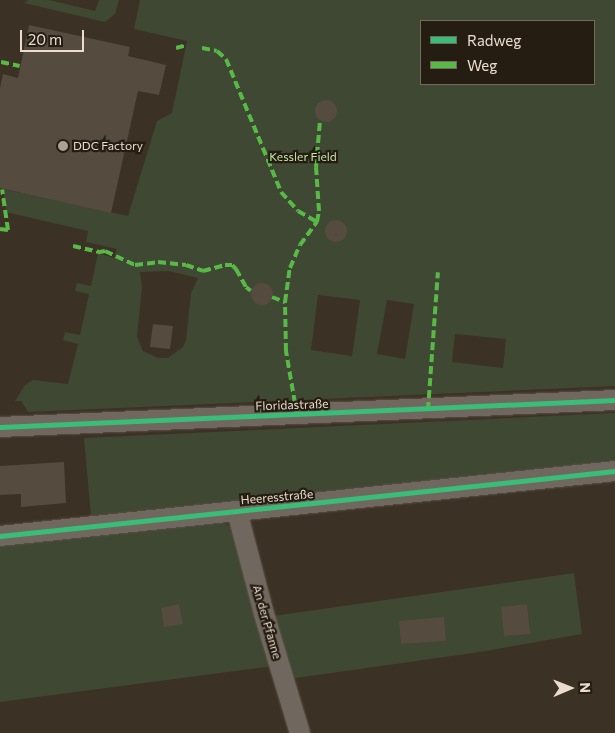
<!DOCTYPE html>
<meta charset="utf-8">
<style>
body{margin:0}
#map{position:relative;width:615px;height:733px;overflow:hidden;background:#3c3125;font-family:Commissioner,sans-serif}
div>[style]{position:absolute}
.green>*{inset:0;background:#3e4833}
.building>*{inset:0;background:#564b3f}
.round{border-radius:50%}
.roads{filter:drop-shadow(0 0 1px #5a5045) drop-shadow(0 0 1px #5a5045)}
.minor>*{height:20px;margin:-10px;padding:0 10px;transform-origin:10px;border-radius:10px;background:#70675f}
.quiet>*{height:4px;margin-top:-2px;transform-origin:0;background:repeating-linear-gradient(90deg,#58b947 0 8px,transparent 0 12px)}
.cycleway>*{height:5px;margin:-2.5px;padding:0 2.5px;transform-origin:2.5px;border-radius:2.5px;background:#3abd76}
.dots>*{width:14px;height:14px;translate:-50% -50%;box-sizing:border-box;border:2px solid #251c12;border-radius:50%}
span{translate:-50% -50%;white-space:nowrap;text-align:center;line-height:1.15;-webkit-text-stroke:4.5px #251c12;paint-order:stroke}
.poi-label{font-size:12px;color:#eaddcf}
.left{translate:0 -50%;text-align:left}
.park-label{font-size:12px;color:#c4e8a9}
.street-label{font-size:12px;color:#eaddcf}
.legend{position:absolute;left:420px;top:20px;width:175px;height:65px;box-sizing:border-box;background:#251c12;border:1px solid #74695e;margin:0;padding:6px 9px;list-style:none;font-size:15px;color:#eaddcf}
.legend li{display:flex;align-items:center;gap:10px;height:25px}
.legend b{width:25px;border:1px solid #74695e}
.north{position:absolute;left:545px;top:663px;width:50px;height:50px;-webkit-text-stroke:4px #251c12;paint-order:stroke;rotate:89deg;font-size:14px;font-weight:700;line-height:20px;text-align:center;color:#eaddcf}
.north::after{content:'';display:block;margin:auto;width:18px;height:22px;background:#eaddcf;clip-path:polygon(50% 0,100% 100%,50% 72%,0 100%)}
.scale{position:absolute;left:20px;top:30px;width:64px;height:22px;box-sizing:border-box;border:2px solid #eaddcf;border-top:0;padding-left:6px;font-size:15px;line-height:18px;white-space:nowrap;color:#eaddcf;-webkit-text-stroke:4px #251c12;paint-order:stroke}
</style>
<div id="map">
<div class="green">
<i style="clip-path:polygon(28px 0,49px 0,95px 11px,99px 0,119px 0,115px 14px,105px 22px,24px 3px)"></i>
<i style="clip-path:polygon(evenodd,140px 0,615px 0,615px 386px,28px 412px,21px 401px,15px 401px,25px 385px,33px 380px,68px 384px,78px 344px,63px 340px,65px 332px,80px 335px,89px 294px,75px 291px,77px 283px,91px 286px,98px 253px,114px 258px,117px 249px,86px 242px,88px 231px,6px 212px,3px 189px,128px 216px,157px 121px,172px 113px,187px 41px,134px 29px,140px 0,421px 21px,594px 21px,594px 84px,421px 84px,421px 21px,140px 0,169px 271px,198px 278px,191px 293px,186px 340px,183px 347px,168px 358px,158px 358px,143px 351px,137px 337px,142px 287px,140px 272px,169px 271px,140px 0,318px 295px,360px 300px,352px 356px,311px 350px,318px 295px,140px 0,387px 300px,414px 304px,405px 359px,377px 354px,387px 300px,140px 0,455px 334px,506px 339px,503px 368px,452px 362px,455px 334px)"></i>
<i style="clip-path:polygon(615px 413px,615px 462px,91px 516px,84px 438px)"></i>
<i style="clip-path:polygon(222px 522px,234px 528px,273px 666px,0 702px,0 545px)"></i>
<i style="clip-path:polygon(574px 573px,582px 634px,480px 652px,289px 679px,273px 616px)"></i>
</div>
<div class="building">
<i style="clip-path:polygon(29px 25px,130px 47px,128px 56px,166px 65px,159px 95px,138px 91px,111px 213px,0 188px,0 88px,3px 74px,18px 78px)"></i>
<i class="round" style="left:315px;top:100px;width:22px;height:22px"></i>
<i class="round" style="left:325px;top:220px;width:22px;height:22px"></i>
<i class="round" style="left:251px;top:283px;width:22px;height:22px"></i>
<i style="clip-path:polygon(153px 324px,173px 326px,170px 349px,150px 347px)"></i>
<i style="clip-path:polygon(64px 462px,66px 503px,21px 507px,21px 494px,0 495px,0 466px)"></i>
<i style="clip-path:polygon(179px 604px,183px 624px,164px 627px,161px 608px)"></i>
<i style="clip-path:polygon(527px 604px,530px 634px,504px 636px,501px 607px)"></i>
<i style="clip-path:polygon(444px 617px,446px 641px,401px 644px,399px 621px)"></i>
</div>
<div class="roads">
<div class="minor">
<i style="left:0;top:427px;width:616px;rotate:-2.51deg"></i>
<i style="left:237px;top:511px;width:106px;rotate:75.3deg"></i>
<i style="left:264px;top:614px;width:124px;rotate:73.2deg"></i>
<i style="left:0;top:536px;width:618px;rotate:-6.03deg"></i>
</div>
</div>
<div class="quiet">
<i style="left:176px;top:48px;width:11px;rotate:-15deg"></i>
<i style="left:202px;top:48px;width:15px;rotate:11deg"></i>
<i style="left:217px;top:51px;width:12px;rotate:42deg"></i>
<i style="left:226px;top:59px;width:144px;rotate:67.5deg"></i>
<i style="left:281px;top:192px;width:25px;rotate:48deg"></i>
<i style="left:298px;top:211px;width:22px;rotate:30deg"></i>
<i style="left:1px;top:62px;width:19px;rotate:12deg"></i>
<i style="left:0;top:229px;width:8px;rotate:7deg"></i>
<i style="left:8px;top:230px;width:41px;rotate:-98.3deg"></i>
<i style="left:73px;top:246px;width:28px;rotate:13deg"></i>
<i style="left:100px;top:252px;width:5px;rotate:-11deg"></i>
<i style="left:105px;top:251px;width:33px;rotate:25deg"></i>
<i style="left:135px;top:265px;width:23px;rotate:-7deg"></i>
<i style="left:158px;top:262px;width:28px;rotate:6deg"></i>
<i style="left:186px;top:265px;width:18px;rotate:19deg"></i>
<i style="left:203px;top:271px;width:23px;rotate:-15deg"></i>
<i style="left:225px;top:265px;width:7px"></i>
<i style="left:232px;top:265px;width:6px;rotate:45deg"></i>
<i style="left:236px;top:269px;width:21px;rotate:61deg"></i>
<i style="left:246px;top:287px;width:6px;rotate:39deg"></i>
<i style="left:272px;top:297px;width:14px;rotate:21deg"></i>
<i style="left:428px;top:410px;width:138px;rotate:-85.9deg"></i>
<i style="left:297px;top:415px;width:65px;rotate:-99.8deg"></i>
<i style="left:286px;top:351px;width:49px;rotate:-91.2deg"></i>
<i style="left:285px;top:302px;width:34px;rotate:-82deg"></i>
<i style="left:290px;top:268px;width:25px;rotate:-67deg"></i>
<i style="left:300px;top:245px;width:29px;rotate:-54deg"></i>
<i style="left:317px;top:222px;width:11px;rotate:-80deg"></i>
<i style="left:319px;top:211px;width:44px;rotate:-93.9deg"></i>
<i style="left:316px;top:167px;width:47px;rotate:-85.1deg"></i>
</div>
<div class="cycleway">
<i style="left:0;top:427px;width:616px;rotate:-2.51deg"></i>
<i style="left:0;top:536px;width:618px;rotate:-6.03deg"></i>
</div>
<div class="dots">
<i style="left:63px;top:146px;background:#ada194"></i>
</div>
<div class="poi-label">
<span class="left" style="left:73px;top:146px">DDC Factory</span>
</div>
<div class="park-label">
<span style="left:303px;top:157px">Kessler Field</span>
</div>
<div class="street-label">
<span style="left:292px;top:405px;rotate:-2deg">Floridastraße</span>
<span style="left:277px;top:497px;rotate:-5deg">Heeresstraße</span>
<span style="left:267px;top:622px;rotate:74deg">An der Pfanne</span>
</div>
<ul class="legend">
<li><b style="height:6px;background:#3abd76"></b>Radweg</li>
<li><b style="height:6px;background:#58b947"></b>Weg</li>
</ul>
<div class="north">N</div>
<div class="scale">20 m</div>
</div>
